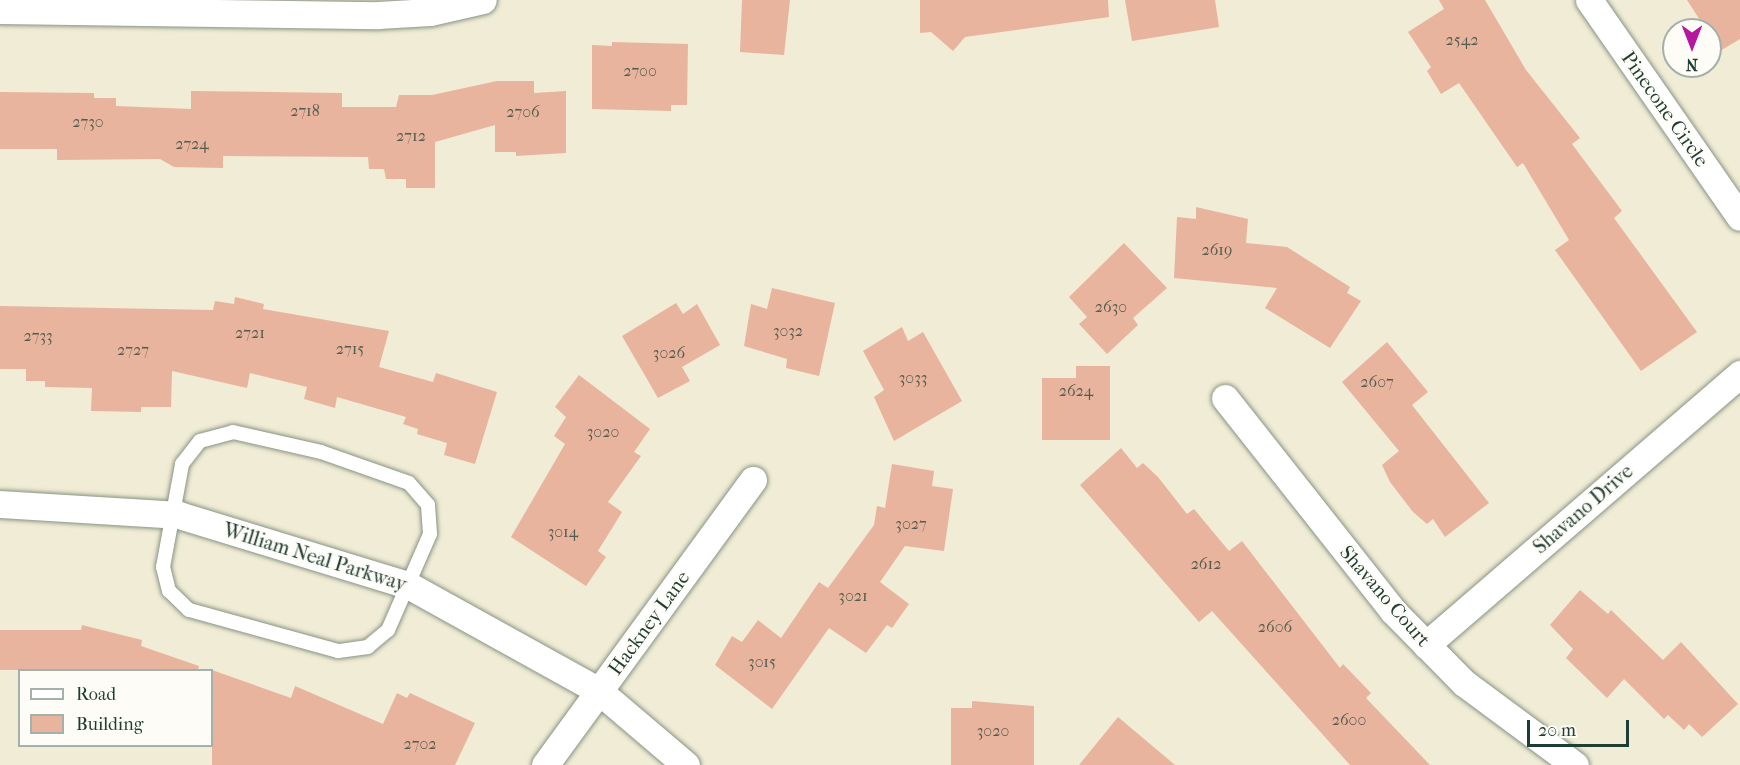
<!DOCTYPE html>
<style>
body{margin:0}
#map{position:relative;width:1740px;height:765px;overflow:hidden;background:#f0ecd5;font-family:"IM FELL French Canon",serif}
div>[style]{position:absolute}
.building>*{inset:0;background:#e9b49d}
.roads{filter:drop-shadow(0 0 2px #889484) drop-shadow(0 0 2px #889484)}
.lane>*{height:14px;margin:-7px;padding:0 7px;transform-origin:7px;border-radius:7px;background:#fff}
.street>*{height:27px;margin:-13.5px;padding:0 13.5px;transform-origin:13.5px;border-radius:13.5px;background:#fff}
span{translate:-50% -50%;white-space:nowrap;text-align:center;line-height:1.15;-webkit-text-stroke:5px #fdfcf7;paint-order:stroke}
.number-label{font-size:16px;color:#525b4e}
.number-label span{-webkit-text-stroke-width:0}
.street-label{font-size:20px;color:#1f3d34}
.legend{position:absolute;left:18px;top:669px;width:195px;height:78px;box-sizing:border-box;background:#fdfcf7;border:2px solid #a4b0a9;margin:0;padding:8px 10px;list-style:none;font-size:18px;color:#1f3d34}
.legend li{display:flex;align-items:center;gap:12px;height:30px}
.legend b{width:30px;border:2px solid #a4b0a9}
.north{position:absolute;left:1662px;top:18px;width:60px;height:60px;box-sizing:border-box;background:#fdfcf7;border:2px solid #a4b0a9;border-radius:50%;rotate:180deg;font-size:16px;font-weight:700;line-height:24px;text-align:center;color:#1f3d34}
.north::after{content:'';display:block;margin:auto;width:21px;height:27px;background:#b5179e;clip-path:polygon(50% 0,100% 100%,50% 72%,0 100%)}
.scale{position:absolute;left:1527px;top:720px;width:102px;height:27px;box-sizing:border-box;border:3px solid #1f3d34;border-top:0;padding-left:8px;font-size:18px;line-height:21px;white-space:nowrap;color:#1f3d34;-webkit-text-stroke:4px #fdfcf7;paint-order:stroke}
</style>
<div id="map">
<div class="building">
<i style="clip-path:polygon(742px 0,790px 0,784px 55px,740px 52px)"></i>
<i style="clip-path:polygon(920px 0,1108px 0,1109px 17px,965px 37px,953px 51px,931px 32px,920px 33px)"></i>
<i style="clip-path:polygon(1125px 0,1215px 0,1219px 27px,1132px 41px)"></i>
<i style="clip-path:polygon(1439px 0,1485px 0,1526px 70px,1580px 138px,1572px 144px,1622px 211px,1614px 218px,1697px 332px,1641px 371px,1555px 250px,1569px 240px,1523px 163px,1517px 167px,1459px 83px,1441px 94px,1427px 71px,1431px 67px,1408px 32px,1444px 9px)"></i>
<i style="clip-path:polygon(1687px 0,1740px 0,1740px 39px,1720px 51px)"></i>
<i style="clip-path:polygon(612px 42px,688px 44px,687px 105px,671px 105px,671px 111px,592px 109px,592px 45px,612px 46px)"></i>
<i style="clip-path:polygon(497px 81px,534px 81px,534px 93px,566px 91px,566px 153px,516px 156px,516px 152px,495px 152px,495px 125px,435px 142px,435px 188px,406px 188px,406px 179px,386px 179px,384px 169px,369px 169px,368px 157px,223px 156px,223px 168px,174px 167px,160px 159px,57px 160px,57px 149px,0 149px,0 92px,94px 93px,94px 98px,116px 98px,116px 106px,191px 109px,191px 91px,342px 93px,342px 107px,396px 107px,399px 95px,432px 95px)"></i>
<i style="clip-path:polygon(1196px 207px,1248px 219px,1246px 243px,1287px 247px,1350px 287px,1347px 293px,1361px 301px,1330px 348px,1265px 308px,1277px 288px,1174px 278px,1177px 217px,1196px 219px)"></i>
<i style="clip-path:polygon(1124px 243px,1167px 288px,1133px 318px,1138px 325px,1107px 354px,1079px 324px,1087px 317px,1069px 297px)"></i>
<i style="clip-path:polygon(772px 288px,835px 303px,819px 376px,786px 368px,787px 359px,744px 346px,751px 304px,767px 309px)"></i>
<i style="clip-path:polygon(235px 297px,264px 304px,263px 309px,389px 331px,379px 367px,433px 382px,436px 373px,497px 392px,475px 464px,444px 455px,447px 443px,417px 434px,418px 429px,403px 424px,406px 417px,337px 397px,335px 408px,304px 399px,307px 387px,250px 373px,247px 388px,172px 371px,171px 407px,141px 407px,141px 412px,91px 411px,92px 388px,45px 387px,45px 381px,26px 381px,26px 369px,0 369px,0 306px,213px 310px,215px 301px,234px 304px)"></i>
<i style="clip-path:polygon(676px 303px,683px 314px,697px 304px,720px 345px,682px 367px,690px 381px,658px 398px,622px 336px)"></i>
<i style="clip-path:polygon(902px 327px,908px 341px,923px 332px,962px 401px,894px 441px,874px 397px,884px 390px,863px 351px)"></i>
<i style="clip-path:polygon(1387px 342px,1428px 392px,1412px 405px,1489px 503px,1445px 537px,1433px 519px,1427px 524px,1413px 512px,1390px 482px,1382px 465px,1399px 451px,1342px 382px)"></i>
<i style="clip-path:polygon(1076px 366px,1110px 366px,1110px 440px,1042px 440px,1042px 378px,1076px 378px)"></i>
<i style="clip-path:polygon(579px 375px,650px 429px,634px 452px,641px 456px,608px 502px,622px 512px,598px 551px,606px 557px,586px 586px,511px 537px,565px 444px,554px 436px,566px 417px,555px 407px)"></i>
<i style="clip-path:polygon(1121px 448px,1137px 468px,1143px 463px,1158px 477px,1187px 514px,1194px 509px,1229px 551px,1242px 541px,1340px 668px,1343px 664px,1371px 693px,1366px 698px,1430px 765px,1350px 765px,1212px 611px,1199px 622px,1080px 485px)"></i>
<i style="clip-path:polygon(892px 464px,934px 471px,932px 486px,953px 489px,944px 551px,905px 546px,880px 582px,909px 604px,892px 628px,887px 625px,866px 653px,829px 628px,772px 709px,715px 665px,732px 636px,742px 642px,758px 620px,781px 638px,819px 582px,828px 588px,874px 525px,877px 506px,885px 508px)"></i>
<i style="clip-path:polygon(1580px 590px,1608px 614px,1611px 610px,1663px 660px,1681px 642px,1738px 704px,1702px 737px,1689px 724px,1684px 730px,1668px 715px,1664px 719px,1624px 679px,1607px 698px,1566px 658px,1573px 649px,1550px 625px)"></i>
<i style="clip-path:polygon(82px 625px,142px 640px,141px 646px,199px 666px,198px 670px,0 670px,0 630px,81px 630px)"></i>
<i style="clip-path:polygon(212px 670px,291px 698px,295px 686px,383px 724px,397px 693px,407px 698px,410px 693px,475px 723px,455px 765px,212px 765px)"></i>
<i style="clip-path:polygon(972px 701px,1034px 706px,1034px 765px,951px 765px,951px 708px,972px 708px)"></i>
<i style="clip-path:polygon(1118px 717px,1175px 765px,1079px 765px)"></i>
</div>
<div class="roads">
<div class="lane">
<i style="left:233px;top:432px;width:90px;rotate:12.8deg"></i>
<i style="left:321px;top:452px;width:93px;rotate:19.4deg"></i>
<i style="left:409px;top:483px;width:29px;rotate:49deg"></i>
<i style="left:428px;top:505px;width:29px;rotate:86deg"></i>
<i style="left:430px;top:534px;width:105px;rotate:113.6deg"></i>
<i style="left:388px;top:630px;width:26px;rotate:140deg"></i>
<i style="left:368px;top:647px;width:30px;rotate:172deg"></i>
<i style="left:338px;top:651px;width:155px;rotate:-164.6deg"></i>
<i style="left:189px;top:610px;width:28px;rotate:-136deg"></i>
<i style="left:169px;top:591px;width:25px;rotate:-104deg"></i>
<i style="left:163px;top:567px;width:105px;rotate:-79.5deg"></i>
<i style="left:182px;top:464px;width:29px;rotate:-52deg"></i>
<i style="left:200px;top:441px;width:34px;rotate:-15deg"></i>
</div>
<div class="street">
<i style="left:1589px;top:0;width:264px;rotate:55.2deg"></i>
<i style="left:0;top:10px;width:378px;rotate:0.8deg"></i>
<i style="left:378px;top:15px;width:52px;rotate:-3.3deg"></i>
<i style="left:430px;top:12px;width:54px;rotate:-12.8deg"></i>
<i style="left:1225px;top:398px;width:271px;rotate:51.7deg"></i>
<i style="left:1393px;top:611px;width:101px;rotate:45.4deg"></i>
<i style="left:1464px;top:683px;width:138px;rotate:36.5deg"></i>
<i style="left:0;top:504px;width:179px;rotate:3.5deg"></i>
<i style="left:179px;top:515px;width:239px;rotate:17deg"></i>
<i style="left:408px;top:585px;width:218px;rotate:29deg"></i>
<i style="left:599px;top:691px;width:114px;rotate:40.4deg"></i>
<i style="left:1426px;top:645px;width:415px;rotate:-40.8deg"></i>
<i style="left:545px;top:765px;width:353px;rotate:-53.9deg"></i>
</div>
</div>
<div class="number-label">
<span style="left:1462px;top:40px">2542</span>
<span style="left:640px;top:71px">2700</span>
<span style="left:305px;top:111px">2718</span>
<span style="left:523px;top:112px">2706</span>
<span style="left:88px;top:122px">2730</span>
<span style="left:411px;top:136px">2712</span>
<span style="left:192px;top:144px">2724</span>
<span style="left:1217px;top:250px">2619</span>
<span style="left:1111px;top:307px">2630</span>
<span style="left:788px;top:331px">3032</span>
<span style="left:250px;top:333px">2721</span>
<span style="left:38px;top:336px">2733</span>
<span style="left:350px;top:349px">2715</span>
<span style="left:133px;top:350px">2727</span>
<span style="left:669px;top:353px">3026</span>
<span style="left:913px;top:378px">3033</span>
<span style="left:1377px;top:382px">2607</span>
<span style="left:1076px;top:391px">2624</span>
<span style="left:603px;top:432px">3020</span>
<span style="left:911px;top:524px">3027</span>
<span style="left:563px;top:532px">3014</span>
<span style="left:1206px;top:564px">2612</span>
<span style="left:853px;top:596px">3021</span>
<span style="left:1275px;top:627px">2606</span>
<span style="left:762px;top:662px">3015</span>
<span style="left:1349px;top:720px">2600</span>
<span style="left:993px;top:731px">3020</span>
<span style="left:420px;top:744px">2702</span>
</div>
<div class="street-label">
<span style="left:1665px;top:109px;rotate:55deg">Pinecone Circle</span>
<span style="left:1583px;top:509px;rotate:-41deg">Shavano Drive</span>
<span style="left:315px;top:557px;rotate:17deg">William Neal Parkway</span>
<span style="left:1385px;top:596px;rotate:49deg">Shavano Court</span>
<span style="left:649px;top:623px;rotate:-54deg">Hackney Lane</span>
</div>
<ul class="legend">
<li><b style="height:8px;background:#fff"></b>Road</li>
<li><b style="height:16px;background:#e9b49d"></b>Building</li>
</ul>
<div class="north">N</div>
<div class="scale">20 m</div>
</div>
